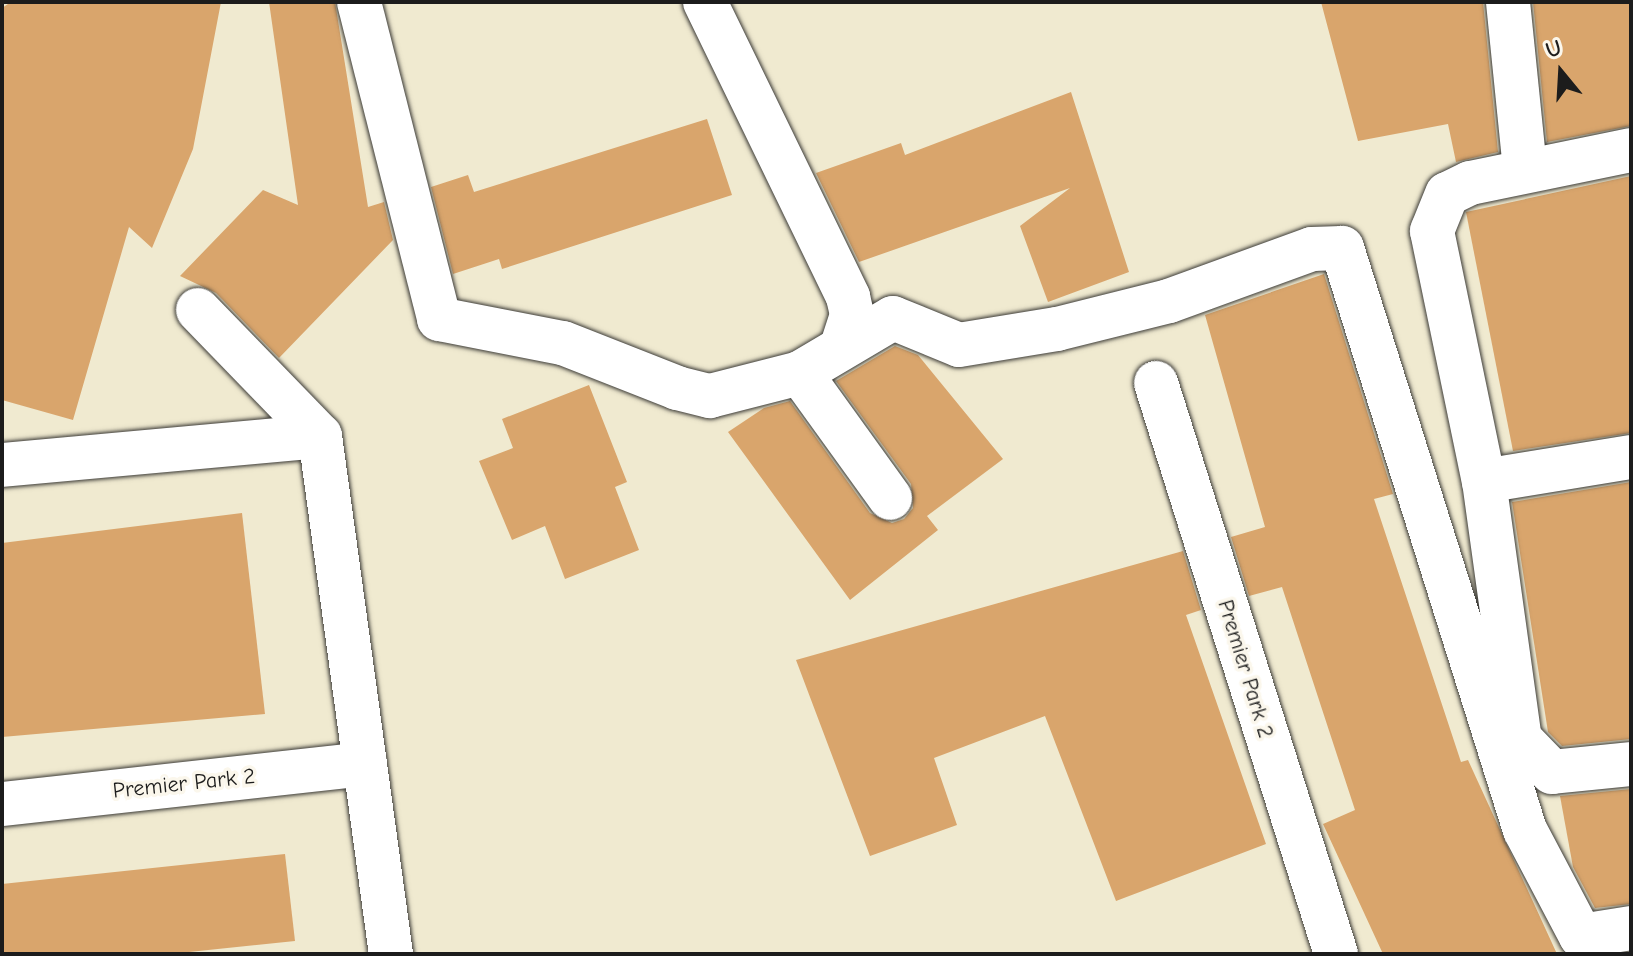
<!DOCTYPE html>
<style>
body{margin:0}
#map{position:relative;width:1633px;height:956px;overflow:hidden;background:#f0ead0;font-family:"Comic Neue",sans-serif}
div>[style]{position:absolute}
.building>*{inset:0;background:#d9a56c}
.roads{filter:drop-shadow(0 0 2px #3c3b37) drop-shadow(0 0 2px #3c3b37)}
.street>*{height:44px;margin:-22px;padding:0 22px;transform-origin:22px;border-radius:22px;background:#fff}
span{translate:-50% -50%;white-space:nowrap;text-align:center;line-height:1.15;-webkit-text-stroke:7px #fbf7ec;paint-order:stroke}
.street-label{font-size:22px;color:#1c1c1c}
.frame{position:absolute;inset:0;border:4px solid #1c1c1c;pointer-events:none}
.north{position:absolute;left:1521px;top:32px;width:80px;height:80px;-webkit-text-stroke:6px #fbf7ec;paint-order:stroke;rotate:342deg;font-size:22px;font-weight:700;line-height:32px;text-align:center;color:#1c1c1c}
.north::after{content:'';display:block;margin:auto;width:28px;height:36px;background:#1c1c1c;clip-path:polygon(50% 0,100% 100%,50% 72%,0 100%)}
</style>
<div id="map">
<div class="building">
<i style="clip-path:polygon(11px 2px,221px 2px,193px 149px,152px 248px,129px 227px,73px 420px,2px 400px,2px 8px)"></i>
<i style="clip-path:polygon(269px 2px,335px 2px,368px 207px,384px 202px,393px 240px,279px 358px,216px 293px,180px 276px,263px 190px,298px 205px)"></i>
<i style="clip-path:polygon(1321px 2px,1483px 2px,1498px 152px,1456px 162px,1448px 124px,1358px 141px)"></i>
<i style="clip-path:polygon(1533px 2px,1631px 2px,1631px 126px,1547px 142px)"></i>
<i style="clip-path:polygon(1071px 92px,1129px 272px,1048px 302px,1020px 226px,1070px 188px,859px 262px,816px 173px,901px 143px,905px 155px)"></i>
<i style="clip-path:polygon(707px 119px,732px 195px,502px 269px,499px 259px,453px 274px,431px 187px,468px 175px,474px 192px)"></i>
<i style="clip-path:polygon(1631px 176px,1631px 433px,1513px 451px,1466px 212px)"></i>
<i style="clip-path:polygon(1324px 274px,1393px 494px,1374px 499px,1461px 762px,1468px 760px,1557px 954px,1383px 954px,1323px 824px,1355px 810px,1282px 587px,1249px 596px,1231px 537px,1265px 527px,1205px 315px)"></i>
<i style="clip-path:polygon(895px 346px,918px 355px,1003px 459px,927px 516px,938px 530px,850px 600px,728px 432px,764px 408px,790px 401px,870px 513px,892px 523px,904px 519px,913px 508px,911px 484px,836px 381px)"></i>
<i style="clip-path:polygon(589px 385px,627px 482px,615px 487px,639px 550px,565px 579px,545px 526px,512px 540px,479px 461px,513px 448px,502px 419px)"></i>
<i style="clip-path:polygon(1631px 482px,1631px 739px,1562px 746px,1548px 732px,1512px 502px)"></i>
<i style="clip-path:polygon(242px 513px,265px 714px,2px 737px,2px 543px)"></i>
<i style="clip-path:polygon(1183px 551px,1201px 610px,1186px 615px,1266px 844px,1116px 901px,1045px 716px,934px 758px,957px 825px,870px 856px,796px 660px)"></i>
<i style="clip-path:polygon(1631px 789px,1631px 904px,1595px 908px,1573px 867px,1560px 796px)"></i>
<i style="clip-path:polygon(285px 854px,295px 941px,170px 954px,2px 954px,2px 884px)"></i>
</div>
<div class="roads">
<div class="street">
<i style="left:359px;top:2px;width:327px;rotate:75.8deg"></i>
<i style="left:439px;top:319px;width:126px;rotate:11deg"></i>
<i style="left:563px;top:343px;width:123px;rotate:21.5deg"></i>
<i style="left:677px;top:388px;width:34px;rotate:14deg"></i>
<i style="left:710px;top:396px;width:93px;rotate:-14.3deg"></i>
<i style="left:800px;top:373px;width:108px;rotate:-30.6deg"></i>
<i style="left:893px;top:318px;width:71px;rotate:22.2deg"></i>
<i style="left:959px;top:345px;width:99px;rotate:-9.3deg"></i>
<i style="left:1057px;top:329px;width:115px;rotate:-14deg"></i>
<i style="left:1169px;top:301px;width:152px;rotate:-20deg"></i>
<i style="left:1312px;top:249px;width:30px;rotate:-2deg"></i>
<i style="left:1342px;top:248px;width:610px;rotate:72.55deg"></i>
<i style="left:1525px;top:830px;width:120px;rotate:62.2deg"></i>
<i style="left:1581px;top:936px;width:51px;rotate:-9.1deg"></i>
<i style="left:705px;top:2px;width:328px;rotate:64.1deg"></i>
<i style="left:848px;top:297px;width:18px;rotate:77deg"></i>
<i style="left:852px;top:315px;width:32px;rotate:108deg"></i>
<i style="left:1508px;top:2px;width:168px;rotate:84.2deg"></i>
<i style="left:1631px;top:150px;width:164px;rotate:168.4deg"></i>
<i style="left:1470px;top:183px;width:25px;rotate:154deg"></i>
<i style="left:1447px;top:194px;width:40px;rotate:112deg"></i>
<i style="left:1432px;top:231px;width:255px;rotate:78.3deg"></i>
<i style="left:1484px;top:481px;width:260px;rotate:82.1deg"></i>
<i style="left:1520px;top:739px;width:46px;rotate:45.9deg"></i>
<i style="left:1552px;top:772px;width:79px;rotate:-5.8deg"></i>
<i style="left:198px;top:310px;width:175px;rotate:45.9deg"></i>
<i style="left:320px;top:436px;width:523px;rotate:82.2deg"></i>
<i style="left:800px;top:373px;width:154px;rotate:54.2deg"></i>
<i style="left:1156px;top:383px;width:599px;rotate:72.5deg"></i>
<i style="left:2px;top:465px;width:319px;rotate:-5.2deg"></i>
<i style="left:1484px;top:481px;width:149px;rotate:-9.3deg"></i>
<i style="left:2px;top:804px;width:365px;rotate:-6.3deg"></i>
</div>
</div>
<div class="street-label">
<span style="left:1245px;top:669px;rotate:73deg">Premier Park 2</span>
<span style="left:184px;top:784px;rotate:-6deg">Premier Park 2</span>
</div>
<div class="frame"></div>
<div class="north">U</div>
</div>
